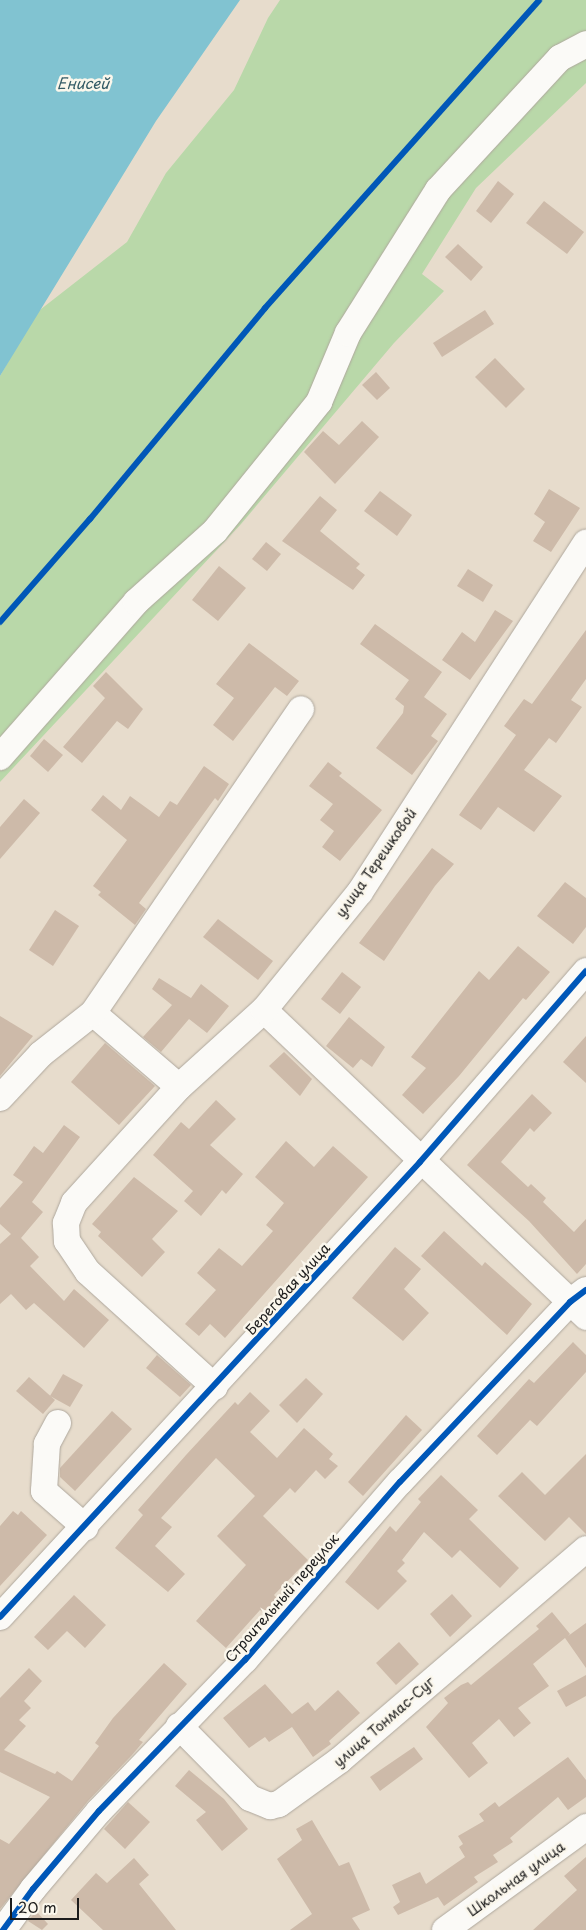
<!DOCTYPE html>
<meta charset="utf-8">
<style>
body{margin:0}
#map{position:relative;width:586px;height:1930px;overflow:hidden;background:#e7dccc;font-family:"Playpen Sans",sans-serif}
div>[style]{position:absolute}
.green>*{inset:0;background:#b9d8a9}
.water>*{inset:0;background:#81c3d1}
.building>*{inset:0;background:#cdbaa9}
.roads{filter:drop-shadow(0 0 1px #aea79d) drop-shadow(0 0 1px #aea79d)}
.minor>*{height:26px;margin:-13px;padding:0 13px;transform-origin:13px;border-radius:13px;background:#fbfaf7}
.cycleway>*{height:6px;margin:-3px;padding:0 3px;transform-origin:3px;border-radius:3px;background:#0057b8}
span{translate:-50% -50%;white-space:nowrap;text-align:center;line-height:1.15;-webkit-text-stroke:5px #fbf7ec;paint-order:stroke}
.street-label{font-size:14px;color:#1c1c1c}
.water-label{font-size:15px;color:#335a65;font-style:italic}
.scale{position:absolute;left:10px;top:1898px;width:69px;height:22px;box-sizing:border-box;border:2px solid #1c1c1c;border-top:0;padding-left:6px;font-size:15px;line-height:18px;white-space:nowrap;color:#1c1c1c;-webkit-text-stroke:4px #fbf7ec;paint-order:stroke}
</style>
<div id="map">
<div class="green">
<i style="clip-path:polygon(280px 0,586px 0,586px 83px,476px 188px,422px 274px,444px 291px,394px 343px,241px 524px,0 782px,0 376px,36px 313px,127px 242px,166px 173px,234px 90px,268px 18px)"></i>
</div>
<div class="water">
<i style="clip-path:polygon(0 0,240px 0,156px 121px,0 376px)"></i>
</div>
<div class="building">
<i style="clip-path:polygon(498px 181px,514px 194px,491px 223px,476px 211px)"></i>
<i style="clip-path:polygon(544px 201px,584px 232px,567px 254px,526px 223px)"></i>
<i style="clip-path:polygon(458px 244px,483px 267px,471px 281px,445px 257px)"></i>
<i style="clip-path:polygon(485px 310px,494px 324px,442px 357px,433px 343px)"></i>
<i style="clip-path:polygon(495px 358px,525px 389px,506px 408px,475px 377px)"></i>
<i style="clip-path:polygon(376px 372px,390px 388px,377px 400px,362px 385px)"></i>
<i style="clip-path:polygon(362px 421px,379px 437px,335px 484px,304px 452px,323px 431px,339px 445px)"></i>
<i style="clip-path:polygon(549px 489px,580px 508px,551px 552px,533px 541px,545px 522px,534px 514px)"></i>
<i style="clip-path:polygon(380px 491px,412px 515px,397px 536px,364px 511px)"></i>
<i style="clip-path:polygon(320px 496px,337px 510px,320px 531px,360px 564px,356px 568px,365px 575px,353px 590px,282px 541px)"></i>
<i style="clip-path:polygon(266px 542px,281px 554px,267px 571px,252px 559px)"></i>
<i style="clip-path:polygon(219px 566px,246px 588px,218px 621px,192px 600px)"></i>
<i style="clip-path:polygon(468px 569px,493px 585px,483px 602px,457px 586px)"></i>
<i style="clip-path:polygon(495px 610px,513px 621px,470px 680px,442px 660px,462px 632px,475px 642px)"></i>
<i style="clip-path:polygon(375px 624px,442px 672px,424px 697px,447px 714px,431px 736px,438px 741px,412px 775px,376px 748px,403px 713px,404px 706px,395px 699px,409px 680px,360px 644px)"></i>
<i style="clip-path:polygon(586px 630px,586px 679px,571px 700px,582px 707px,556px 743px,549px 738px,524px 770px,562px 796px,534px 832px,498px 807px,481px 830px,459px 815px,516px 735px,504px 726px,524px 699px,532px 704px)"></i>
<i style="clip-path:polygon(249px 643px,299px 681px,287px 696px,275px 687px,233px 741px,213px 725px,234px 698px,216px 684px)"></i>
<i style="clip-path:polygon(106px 672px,143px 709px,128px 729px,117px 721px,82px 763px,63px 747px,105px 698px,93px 686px)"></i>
<i style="clip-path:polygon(44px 739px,63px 755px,48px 772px,30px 756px)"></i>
<i style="clip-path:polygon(328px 762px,342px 773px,339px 776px,382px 810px,340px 861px,322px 847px,334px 831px,320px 820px,333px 804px,309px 786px)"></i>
<i style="clip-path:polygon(204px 766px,229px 784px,218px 801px,215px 798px,139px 903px,146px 909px,135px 925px,98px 895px,101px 892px,93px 886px,127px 840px,91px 810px,103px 795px,121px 810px,130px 796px,159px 817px,170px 801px,177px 805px)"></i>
<i style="clip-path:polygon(24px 799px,40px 813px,0 859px,0 827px)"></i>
<i style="clip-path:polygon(432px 848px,454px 864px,435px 886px,384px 961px,359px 943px)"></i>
<i style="clip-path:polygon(565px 882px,586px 898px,586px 927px,573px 944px,537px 916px)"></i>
<i style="clip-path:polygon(55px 910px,79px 926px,53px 966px,29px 950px)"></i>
<i style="clip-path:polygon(218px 919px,273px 961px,258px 980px,203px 937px)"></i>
<i style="clip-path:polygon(518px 946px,550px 972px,526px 1000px,523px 998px,459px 1076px,423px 1114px,402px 1095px,426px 1068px,411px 1057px,479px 971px,489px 980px)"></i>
<i style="clip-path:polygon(342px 972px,361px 987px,340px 1014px,321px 999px)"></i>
<i style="clip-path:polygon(159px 978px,191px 998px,201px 984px,229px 1006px,207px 1033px,189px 1019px,161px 1052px,143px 1037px,172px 1005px,152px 989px)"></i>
<i style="clip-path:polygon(0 1016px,33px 1036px,0 1076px)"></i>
<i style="clip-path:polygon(349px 1017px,385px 1047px,372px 1067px,361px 1059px,353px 1068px,326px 1046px)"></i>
<i style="clip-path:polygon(586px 1036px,586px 1083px,563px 1062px)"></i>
<i style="clip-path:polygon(105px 1043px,155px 1086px,119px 1125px,71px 1082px)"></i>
<i style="clip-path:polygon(284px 1052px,312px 1079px,300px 1096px,269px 1066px)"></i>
<i style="clip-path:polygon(532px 1094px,552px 1113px,534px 1132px,530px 1128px,501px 1162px,528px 1187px,531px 1184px,546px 1198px,543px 1202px,574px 1232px,586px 1219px,586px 1264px,577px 1274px,529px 1221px,467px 1165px)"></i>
<i style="clip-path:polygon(216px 1100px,236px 1119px,210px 1145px,243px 1174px,226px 1194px,222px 1190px,201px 1216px,184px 1201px,193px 1191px,153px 1155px,181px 1122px,189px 1129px)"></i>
<i style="clip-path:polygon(64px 1125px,80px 1137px,32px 1202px,43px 1212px,21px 1238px,39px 1257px,30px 1266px,64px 1301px,74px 1289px,109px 1320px,84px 1348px,34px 1303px,26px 1310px,11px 1294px,0 1304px,0 1244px,11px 1234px,0 1224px,0 1208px,23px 1182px,13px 1175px,34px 1146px,43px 1153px)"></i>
<i style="clip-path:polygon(286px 1141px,314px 1167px,333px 1146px,368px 1177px,225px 1338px,210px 1324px,199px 1336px,185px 1324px,216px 1290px,197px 1273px,219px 1248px,242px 1266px,273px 1231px,266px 1225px,284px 1203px,255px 1177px)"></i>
<i style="clip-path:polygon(134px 1177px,178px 1211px,152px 1239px,165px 1252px,142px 1277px,98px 1236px,101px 1232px,92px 1224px)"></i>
<i style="clip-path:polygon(444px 1231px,482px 1266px,485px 1262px,532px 1304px,507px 1335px,421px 1256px)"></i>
<i style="clip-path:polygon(395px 1247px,421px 1269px,404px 1289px,429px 1313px,403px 1341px,352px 1298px)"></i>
<i style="clip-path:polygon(573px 1342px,586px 1355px,586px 1372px,537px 1426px,530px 1420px,497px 1455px,477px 1436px,529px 1379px,534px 1383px)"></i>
<i style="clip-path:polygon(157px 1355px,191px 1385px,180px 1397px,146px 1368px)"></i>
<i style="clip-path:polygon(63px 1374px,83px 1385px,70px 1407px,50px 1396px)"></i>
<i style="clip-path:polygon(29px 1377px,55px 1400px,43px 1414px,16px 1391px)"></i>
<i style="clip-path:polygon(306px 1378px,323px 1394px,297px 1423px,279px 1405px)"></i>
<i style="clip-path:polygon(250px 1392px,270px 1411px,250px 1432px,277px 1458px,304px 1428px,333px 1454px,329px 1459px,338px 1466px,325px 1479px,316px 1470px,295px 1493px,290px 1488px,263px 1516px,308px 1560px,274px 1595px,277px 1598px,264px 1613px,260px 1610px,226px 1648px,196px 1621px,246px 1565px,217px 1536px,255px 1496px,216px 1458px,161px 1518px,172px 1527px,155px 1546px,185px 1574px,168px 1592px,115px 1548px,143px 1515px,138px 1510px,186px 1455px,235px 1402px,238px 1405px)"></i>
<i style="clip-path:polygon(112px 1411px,132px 1429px,75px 1491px,60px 1477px,60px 1468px)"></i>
<i style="clip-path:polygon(406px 1415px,422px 1430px,363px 1496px,348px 1482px)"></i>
<i style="clip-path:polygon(586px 1454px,586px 1534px,569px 1517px,545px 1541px,498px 1496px,522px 1472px,545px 1495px)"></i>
<i style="clip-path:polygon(441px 1475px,478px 1510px,469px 1519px,519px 1568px,500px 1588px,460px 1550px,452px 1558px,424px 1532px,402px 1560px,405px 1563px,397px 1571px,407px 1581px,378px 1610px,345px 1582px,390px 1526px,396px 1532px,421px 1502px,418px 1499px)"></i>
<i style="clip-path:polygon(13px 1511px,18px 1515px,21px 1511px,47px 1535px,0 1586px,0 1526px)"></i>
<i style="clip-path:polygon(452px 1594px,472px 1616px,450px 1637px,430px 1614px)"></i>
<i style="clip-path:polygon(74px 1595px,106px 1625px,85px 1648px,67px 1631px,48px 1650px,34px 1637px)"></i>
<i style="clip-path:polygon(552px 1612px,570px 1634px,568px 1636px,586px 1623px,586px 1668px,565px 1638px,533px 1664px,549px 1686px,518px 1708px,531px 1723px,514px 1737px,499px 1719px,472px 1743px,488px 1763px,469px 1778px,426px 1727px,448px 1703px,444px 1698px,461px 1685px,468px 1682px,471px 1685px,539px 1629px,536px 1626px)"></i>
<i style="clip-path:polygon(399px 1642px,419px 1664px,396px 1685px,376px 1663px)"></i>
<i style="clip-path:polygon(164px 1663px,187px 1684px,139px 1740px,143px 1742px,132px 1755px,88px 1801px,0 1909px,0 1839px,9px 1844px,50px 1797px,0 1772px,0 1698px,29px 1668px,42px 1681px,24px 1701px,31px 1708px,19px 1720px,26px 1726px,4px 1750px,55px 1774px,57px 1771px,72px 1781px,99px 1746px,95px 1743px,113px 1718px)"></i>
<i style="clip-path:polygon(586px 1675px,586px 1696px,566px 1707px,557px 1691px)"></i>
<i style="clip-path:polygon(265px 1684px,292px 1714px,308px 1702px,315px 1711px,338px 1690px,360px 1713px,329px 1741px,331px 1744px,313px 1757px,292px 1727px,269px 1742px,265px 1737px,249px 1748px,223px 1718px)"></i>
<i style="clip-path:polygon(414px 1747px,423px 1759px,380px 1791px,370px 1777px)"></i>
<i style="clip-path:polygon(568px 1757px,586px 1780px,586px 1797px,568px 1810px,558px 1797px,510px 1838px,513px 1842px,493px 1855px,498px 1862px,474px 1877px,478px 1882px,444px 1906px,438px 1897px,398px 1915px,393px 1907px,400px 1902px,392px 1885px,420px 1872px,426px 1884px,465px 1857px,459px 1847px,463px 1844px,458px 1836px,484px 1821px,479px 1814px,495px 1802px,499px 1807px)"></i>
<i style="clip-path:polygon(189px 1770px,224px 1799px,248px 1829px,222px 1851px,196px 1820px,206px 1812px,175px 1786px)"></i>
<i style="clip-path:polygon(128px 1802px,150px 1822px,125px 1849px,104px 1829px)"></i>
<i style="clip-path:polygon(312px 1820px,339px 1866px,349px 1862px,370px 1910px,352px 1918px,360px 1930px,290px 1930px,312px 1914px,277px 1859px,302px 1840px,296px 1829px)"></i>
<i style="clip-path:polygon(586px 1857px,586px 1930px,533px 1930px,577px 1890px,564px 1876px)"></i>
<i style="clip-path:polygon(134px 1858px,149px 1875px,139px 1884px,176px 1930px,103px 1930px,71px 1900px,96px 1873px,107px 1883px)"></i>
<i style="clip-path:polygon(36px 1911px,48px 1924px,42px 1930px,28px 1921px)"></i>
</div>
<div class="roads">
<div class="minor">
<i style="left:0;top:757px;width:206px;rotate:-48.7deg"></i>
<i style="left:136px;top:602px;width:106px;rotate:-41.9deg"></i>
<i style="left:215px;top:531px;width:166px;rotate:-51.1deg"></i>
<i style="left:319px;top:402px;width:75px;rotate:-67.2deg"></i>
<i style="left:348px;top:333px;width:169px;rotate:-57.8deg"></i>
<i style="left:438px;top:190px;width:180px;rotate:-47.3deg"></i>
<i style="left:560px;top:58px;width:30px;rotate:-28deg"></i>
<i style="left:264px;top:1010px;width:445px;rotate:43.6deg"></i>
<i style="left:93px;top:1013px;width:113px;rotate:40.7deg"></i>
<i style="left:179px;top:1087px;width:115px;rotate:-42.2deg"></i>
<i style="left:264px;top:1010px;width:152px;rotate:-50.9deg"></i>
<i style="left:360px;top:892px;width:416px;rotate:-57.1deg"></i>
<i style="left:179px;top:1087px;width:156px;rotate:132.2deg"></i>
<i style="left:74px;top:1203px;width:22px;rotate:112deg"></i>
<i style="left:66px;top:1223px;width:18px;rotate:87deg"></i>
<i style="left:67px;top:1241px;width:37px;rotate:56deg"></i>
<i style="left:88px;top:1272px;width:171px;rotate:42.2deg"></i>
<i style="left:0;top:1098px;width:60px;rotate:-47deg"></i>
<i style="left:41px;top:1054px;width:66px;rotate:-38.3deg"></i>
<i style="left:93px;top:1013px;width:368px;rotate:-55.6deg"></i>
<i style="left:58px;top:1423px;width:24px;rotate:118deg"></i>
<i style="left:47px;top:1444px;width:47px;rotate:93.7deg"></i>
<i style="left:44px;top:1491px;width:55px;rotate:41.3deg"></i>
<i style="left:0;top:1617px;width:619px;rotate:-47.29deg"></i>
<i style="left:420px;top:1162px;width:253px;rotate:-49deg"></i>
<i style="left:179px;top:1726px;width:101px;rotate:45.4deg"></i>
<i style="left:250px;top:1798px;width:22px;rotate:22deg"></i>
<i style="left:270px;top:1806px;width:9px;rotate:-13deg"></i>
<i style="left:279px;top:1804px;width:75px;rotate:-35.8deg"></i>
<i style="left:340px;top:1760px;width:324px;rotate:-40.6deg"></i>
<i style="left:3px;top:1930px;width:51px;rotate:-53.8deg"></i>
<i style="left:33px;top:1889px;width:102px;rotate:-49.8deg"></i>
<i style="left:99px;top:1811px;width:210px;rotate:-46deg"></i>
<i style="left:245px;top:1660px;width:236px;rotate:-49deg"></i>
<i style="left:400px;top:1482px;width:248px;rotate:-46.6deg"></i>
<i style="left:570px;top:1302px;width:20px;rotate:-37deg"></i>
<i style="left:445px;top:1930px;width:175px;rotate:-36.1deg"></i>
</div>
</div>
<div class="cycleway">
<i style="left:0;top:622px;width:137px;rotate:-48.9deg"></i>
<i style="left:90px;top:519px;width:274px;rotate:-50.3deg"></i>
<i style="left:265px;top:308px;width:412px;rotate:-48.3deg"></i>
<i style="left:0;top:1617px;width:619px;rotate:-47.29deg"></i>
<i style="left:420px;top:1162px;width:253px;rotate:-49deg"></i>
<i style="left:3px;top:1930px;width:51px;rotate:-53.8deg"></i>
<i style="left:33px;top:1889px;width:102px;rotate:-49.8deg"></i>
<i style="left:99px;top:1811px;width:210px;rotate:-46deg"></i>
<i style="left:245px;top:1660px;width:236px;rotate:-49deg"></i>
<i style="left:400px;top:1482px;width:248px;rotate:-46.6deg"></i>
<i style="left:570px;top:1302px;width:20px;rotate:-37deg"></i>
</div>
<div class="street-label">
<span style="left:376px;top:863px;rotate:-55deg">улица Терешковой</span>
<span style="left:288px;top:1289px;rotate:-48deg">Береговая улица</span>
<span style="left:282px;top:1598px;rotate:-49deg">Строительный переулок</span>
<span style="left:384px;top:1722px;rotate:-41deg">улица Тонмас-Суг</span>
<span style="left:516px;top:1879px;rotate:-36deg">Школьная улица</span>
</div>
<div class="water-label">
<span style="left:83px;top:83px">Енисей</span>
</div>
<div class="scale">20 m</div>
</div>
